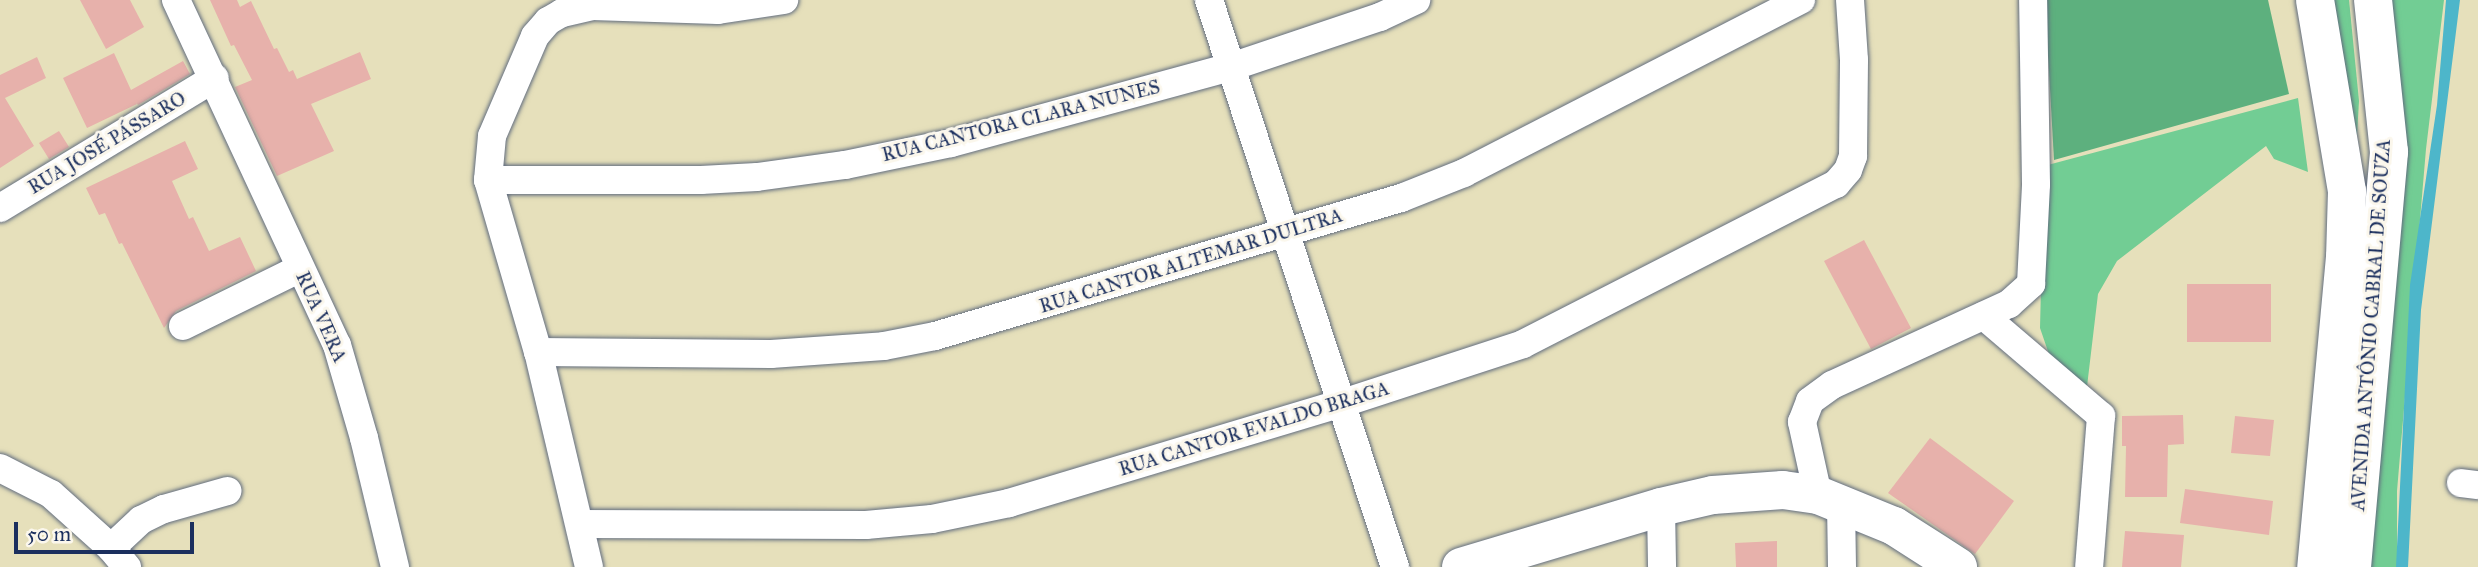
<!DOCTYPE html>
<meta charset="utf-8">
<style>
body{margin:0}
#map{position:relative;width:2478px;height:567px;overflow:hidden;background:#e6e0bb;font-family:"IM FELL Great Primer",serif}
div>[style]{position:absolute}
.green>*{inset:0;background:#72cd94}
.forest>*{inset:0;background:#5db07e}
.water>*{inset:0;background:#4db6ca}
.building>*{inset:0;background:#e7b1ab}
.roads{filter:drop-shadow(0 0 2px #626d7f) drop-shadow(0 0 2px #626d7f)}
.street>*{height:28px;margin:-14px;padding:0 14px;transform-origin:14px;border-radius:14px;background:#fff}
.secondary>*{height:38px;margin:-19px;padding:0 19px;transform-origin:19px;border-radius:19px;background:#fff}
.highway>*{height:38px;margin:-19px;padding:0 19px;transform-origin:19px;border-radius:19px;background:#fff}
span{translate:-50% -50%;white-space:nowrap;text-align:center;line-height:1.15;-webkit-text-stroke:6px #fbf7ec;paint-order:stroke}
.street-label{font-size:19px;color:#1b2f5e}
.scale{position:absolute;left:14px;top:522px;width:180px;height:32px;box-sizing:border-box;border:4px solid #1b2f5e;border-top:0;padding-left:9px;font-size:21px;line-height:24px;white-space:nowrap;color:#1b2f5e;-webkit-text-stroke:5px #fbf7ec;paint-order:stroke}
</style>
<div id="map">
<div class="green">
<i style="clip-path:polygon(2311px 0,2349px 0,2359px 101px,2355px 170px)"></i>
<i style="clip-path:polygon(2375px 0,2444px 0,2426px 149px,2397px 491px,2397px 567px,2361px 567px)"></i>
<i style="clip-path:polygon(2298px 98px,2308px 172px,2274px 159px,2266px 146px,2117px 261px,2098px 294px,2086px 395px,2052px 363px,2040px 328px,2044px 166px)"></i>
</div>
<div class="forest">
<i style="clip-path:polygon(2045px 0,2268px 0,2289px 94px,2054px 160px)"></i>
</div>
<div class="water">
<i style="clip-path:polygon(2446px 0,2460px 0,2421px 310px,2408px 567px,2396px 567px,2410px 285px,2437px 105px)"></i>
</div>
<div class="building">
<i style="clip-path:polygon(80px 0,130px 0,144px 27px,106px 49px)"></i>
<i style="clip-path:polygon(210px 0,237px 0,240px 7px,251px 1px,274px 49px,277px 48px,289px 72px,293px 70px,297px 79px,360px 52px,371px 79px,311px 104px,334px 151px,277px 176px,235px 87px,252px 80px,234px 45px,231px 46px)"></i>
<i style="clip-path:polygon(114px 53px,131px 90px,183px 61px,190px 74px,138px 105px,136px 102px,137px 104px,87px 128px,63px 78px)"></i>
<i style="clip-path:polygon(37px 57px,46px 78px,5px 98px,34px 146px,0 168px,0 75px)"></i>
<i style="clip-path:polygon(59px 131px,69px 147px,49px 159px,39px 143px)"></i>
<i style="clip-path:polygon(185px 141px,198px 169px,172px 181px,189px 219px,193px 217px,209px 251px,240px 237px,256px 271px,176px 311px,164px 328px,122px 243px,119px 244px,105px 213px,99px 215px,86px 188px)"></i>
<i style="clip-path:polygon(1864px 240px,1911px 328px,1871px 349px,1824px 261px)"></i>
<i style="clip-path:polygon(2187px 284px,2271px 284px,2271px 342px,2187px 342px)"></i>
<i style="clip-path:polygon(2183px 415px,2184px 444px,2168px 445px,2167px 497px,2125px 497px,2126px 446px,2122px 446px,2122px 416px)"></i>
<i style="clip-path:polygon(2235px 416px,2274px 420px,2270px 456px,2231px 453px)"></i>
<i style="clip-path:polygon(1930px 438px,2014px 501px,1975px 554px,1888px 493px)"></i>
<i style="clip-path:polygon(2185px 489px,2273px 501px,2269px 535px,2180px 523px)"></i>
<i style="clip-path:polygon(2125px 531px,2184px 535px,2181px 567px,2122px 567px)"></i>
<i style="clip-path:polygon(1777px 541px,1777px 567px,1736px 567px,1735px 543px)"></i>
</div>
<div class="roads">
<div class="street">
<i style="left:176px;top:0;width:381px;rotate:65deg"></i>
<i style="left:337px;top:345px;width:97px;rotate:73.8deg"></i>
<i style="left:364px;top:438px;width:133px;rotate:76.5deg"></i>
<i style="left:1209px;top:0;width:597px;rotate:71.84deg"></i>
<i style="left:488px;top:180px;width:213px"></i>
<i style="left:701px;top:180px;width:56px;rotate:-3.1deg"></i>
<i style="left:757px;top:177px;width:89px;rotate:-7.8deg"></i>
<i style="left:845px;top:165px;width:108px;rotate:-11.7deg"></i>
<i style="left:951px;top:143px;width:290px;rotate:-15.2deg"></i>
<i style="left:1231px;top:67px;width:157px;rotate:-18.6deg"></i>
<i style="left:1380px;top:17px;width:40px;rotate:-25deg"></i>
<i style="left:0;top:208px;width:251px;rotate:-31.2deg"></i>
<i style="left:1984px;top:316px;width:154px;rotate:40.5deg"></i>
<i style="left:2101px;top:416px;width:151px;rotate:94.5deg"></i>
<i style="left:183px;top:326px;width:129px;rotate:-26.2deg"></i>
<i style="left:538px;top:352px;width:233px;rotate:0.5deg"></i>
<i style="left:771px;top:354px;width:113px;rotate:-4deg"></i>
<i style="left:884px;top:346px;width:52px;rotate:-11.1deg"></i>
<i style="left:935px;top:336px;width:486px;rotate:-16.5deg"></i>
<i style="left:1401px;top:198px;width:68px;rotate:-21.6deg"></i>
<i style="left:1464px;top:173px;width:379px;rotate:-27.2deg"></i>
<i style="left:0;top:468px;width:57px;rotate:27deg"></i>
<i style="left:51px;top:494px;width:81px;rotate:42deg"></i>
<i style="left:111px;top:548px;width:25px;rotate:50deg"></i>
<i style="left:2461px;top:483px;width:17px;rotate:7deg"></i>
<i style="left:1818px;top:495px;width:75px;rotate:-102.4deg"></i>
<i style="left:1802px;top:422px;width:22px;rotate:-69deg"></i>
<i style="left:1810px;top:401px;width:27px;rotate:-36deg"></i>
<i style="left:1832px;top:385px;width:195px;rotate:-24.6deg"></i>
<i style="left:2009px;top:304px;width:30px;rotate:-42deg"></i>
<i style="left:2031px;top:284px;width:100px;rotate:-87.1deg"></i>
<i style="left:2036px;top:184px;width:184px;rotate:-90.9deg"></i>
<i style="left:1841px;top:503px;width:64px;rotate:89.1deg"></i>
<i style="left:1661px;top:507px;width:60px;rotate:89deg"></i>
<i style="left:580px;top:524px;width:286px;rotate:0.2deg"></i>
<i style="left:866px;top:525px;width:66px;rotate:-5.2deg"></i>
<i style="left:932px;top:519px;width:79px;rotate:-11.7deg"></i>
<i style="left:1009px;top:503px;width:349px;rotate:-16.7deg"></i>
<i style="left:1343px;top:403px;width:189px;rotate:-18.1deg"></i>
<i style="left:1523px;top:344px;width:352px;rotate:-27.1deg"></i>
<i style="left:1836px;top:184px;width:18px;rotate:-49deg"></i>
<i style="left:1848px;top:170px;width:15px;rotate:-70deg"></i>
<i style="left:1853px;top:156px;width:96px;rotate:-89.4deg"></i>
<i style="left:1854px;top:60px;width:60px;rotate:-93.8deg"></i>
<i style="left:111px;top:548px;width:41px;rotate:-43deg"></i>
<i style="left:141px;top:520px;width:25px;rotate:-26deg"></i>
<i style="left:164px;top:509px;width:66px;rotate:-15.9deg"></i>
<i style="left:589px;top:567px;width:221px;rotate:-103.3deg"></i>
<i style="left:538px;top:352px;width:179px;rotate:-106.2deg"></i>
<i style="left:488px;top:180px;width:44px;rotate:-84.8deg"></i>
<i style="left:492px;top:136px;width:109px;rotate:-66.7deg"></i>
<i style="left:535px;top:36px;width:20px;rotate:-49deg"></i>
<i style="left:548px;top:21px;width:16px;rotate:-30deg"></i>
<i style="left:562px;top:13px;width:31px;rotate:-13deg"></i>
<i style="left:592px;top:6px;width:126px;rotate:1.8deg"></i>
<i style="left:718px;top:10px;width:67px;rotate:-8.6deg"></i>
</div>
<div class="secondary">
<i style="left:1461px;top:567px;width:209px;rotate:-16.7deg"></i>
<i style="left:1661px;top:507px;width:53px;rotate:-13deg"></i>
<i style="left:1713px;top:495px;width:70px;rotate:-4.1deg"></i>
<i style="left:1783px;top:490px;width:35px;rotate:8deg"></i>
<i style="left:1818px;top:495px;width:82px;rotate:22.2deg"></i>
<i style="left:1894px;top:526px;width:76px;rotate:32.6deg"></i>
</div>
<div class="highway">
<i style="left:2315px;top:0;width:194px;rotate:80.5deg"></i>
<i style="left:2347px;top:191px;width:66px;rotate:91.7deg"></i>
<i style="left:2345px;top:257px;width:311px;rotate:95.3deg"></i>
<i style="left:2352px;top:567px;width:417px;rotate:-84.9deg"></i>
<i style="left:2389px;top:152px;width:153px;rotate:-96deg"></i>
</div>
</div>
<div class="street-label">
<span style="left:1021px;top:121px;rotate:-14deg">RUA CANTORA CLARA NUNES</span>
<span style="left:107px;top:143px;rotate:-31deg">RUA JOSÉ PÁSSARO</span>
<span style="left:1191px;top:261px;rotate:-17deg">RUA CANTOR ALTEMAR DULTRA</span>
<span style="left:321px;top:317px;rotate:66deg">RUA VERA</span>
<span style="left:2371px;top:325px;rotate:-86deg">AVENIDA ANTÔNIO CABRAL DE SOUZA</span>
<span style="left:1254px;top:429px;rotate:-17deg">RUA CANTOR EVALDO BRAGA</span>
</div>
<div class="scale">50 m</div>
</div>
